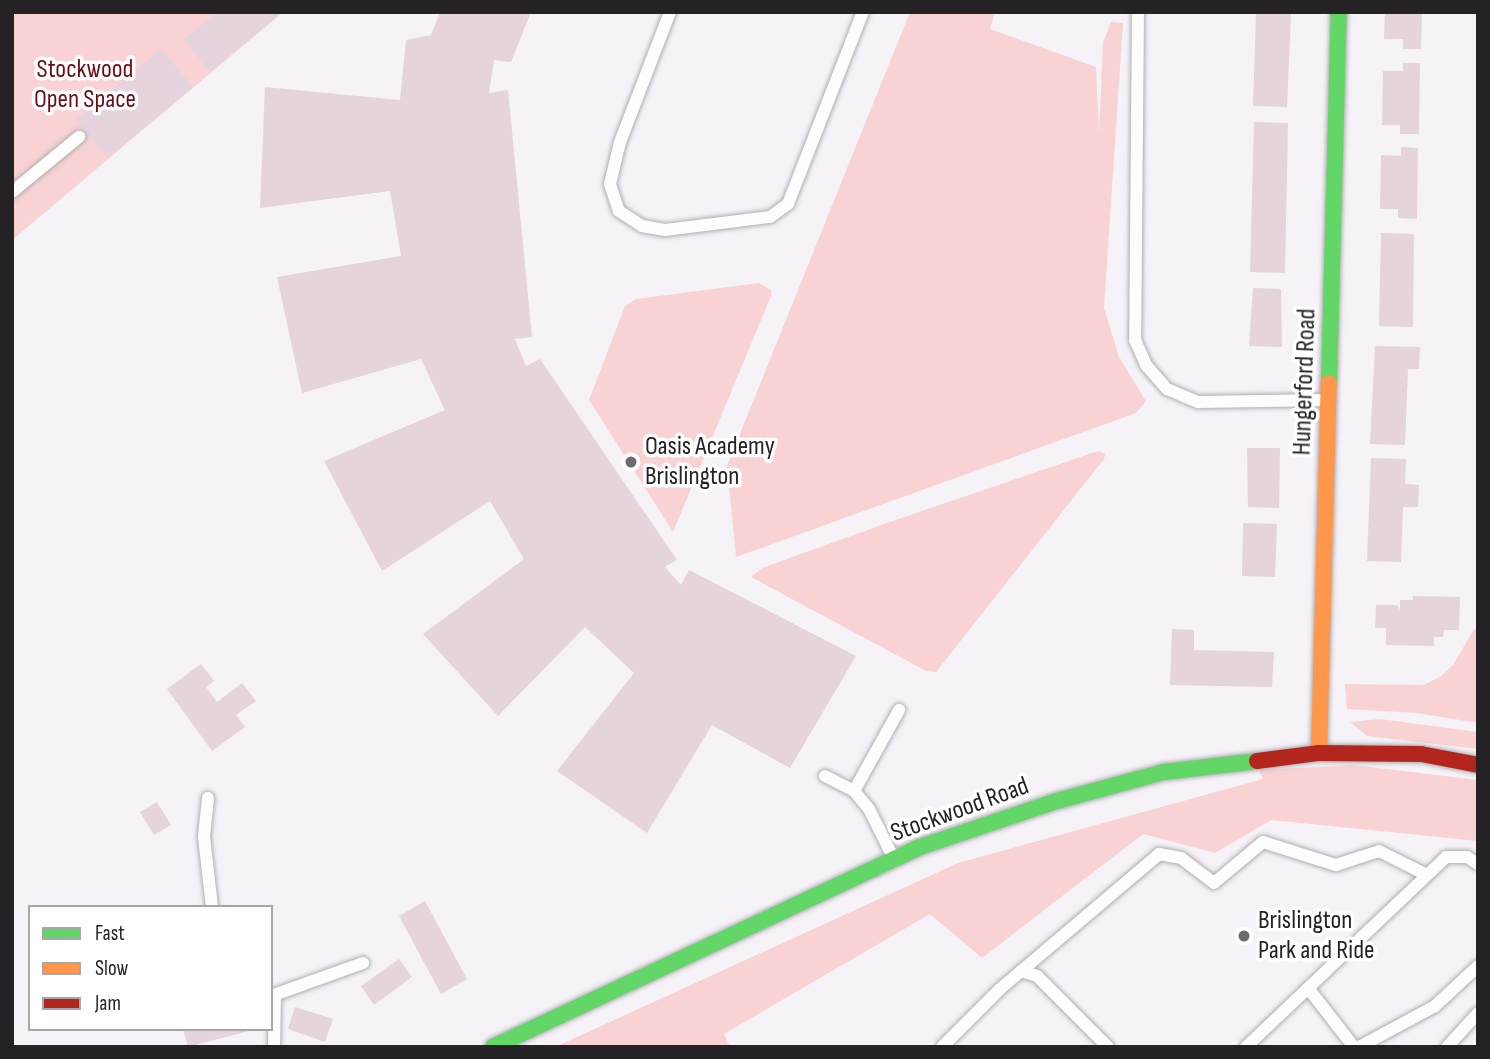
<!DOCTYPE html>
<style>
body{margin:0}
#map{position:relative;width:1490px;height:1059px;overflow:hidden;background:#f5f3f7;font-family:"Sofia Sans Condensed",sans-serif}
div>[style]{position:absolute}
.green>*{inset:0;background:#f9d3d3}
.building>*{inset:0;background:#e5d3de}
.roads{filter:drop-shadow(0 0 2px #b0aeb2) drop-shadow(0 0 2px #b0aeb2)}
.lane>*{height:12px;margin:-6px;padding:0 6px;transform-origin:6px;border-radius:6px;background:#fefdfe}
.fast>*{height:16px;margin:-8px;padding:0 8px;transform-origin:8px;border-radius:8px;background:#63d668}
.slow>*{height:16px;margin:-8px;padding:0 8px;transform-origin:8px;border-radius:8px;background:#ff974d}
.jam>*{height:16px;margin:-8px;padding:0 8px;transform-origin:8px;border-radius:8px;background:#b3261e}
.dots>*{width:19px;height:19px;translate:-50% -50%;box-sizing:border-box;border:4px solid #fff;border-radius:50%}
span{translate:-50% -50%;white-space:nowrap;text-align:center;line-height:1.15;-webkit-text-stroke:7px #fff;paint-order:stroke}
.park-label{font-size:26px;color:#6a0e19}
.street-label{font-size:26px;color:#242225}
.poi-label{font-size:26px;color:#242225}
.left{translate:0 -50%;text-align:left}
.frame{position:absolute;inset:0;border:14px solid #242225;pointer-events:none}
.legend{position:absolute;left:28px;top:905px;width:245px;height:126px;box-sizing:border-box;background:#fff;border:2px solid #a7a7a8;margin:0;padding:9px 12px;list-style:none;font-size:21px;color:#242225}
.legend li{display:flex;align-items:center;gap:14px;height:35px}
.legend b{width:35px;border:2px solid #a7a7a8}
</style>
<div id="map">
<div class="green">
<i style="clip-path:polygon(12px 12px,283px 12px,12px 240px)"></i>
<i style="clip-path:polygon(910px 12px,995px 12px,990px 29px,1096px 67px,1099px 133px,1103px 42px,1111px 22px,1123px 23px,1104px 308px,1119px 357px,1146px 401px,1136px 413px,736px 557px,727px 466px)"></i>
<i style="clip-path:polygon(759px 283px,771px 290px,771px 296px,673px 532px,589px 400px,625px 306px,636px 299px)"></i>
<i style="clip-path:polygon(1098px 451px,1105px 454px,1104px 459px,936px 672px,926px 671px,751px 577px,762px 568px,884px 524px)"></i>
<i style="clip-path:polygon(1474px 629px,1478px 630px,1478px 723px,1417px 713px,1347px 709px,1345px 684px,1423px 685px,1440px 677px,1453px 665px)"></i>
<i style="clip-path:polygon(1380px 719px,1478px 732px,1478px 749px,1367px 736px,1350px 722px)"></i>
<i style="clip-path:polygon(1353px 765px,1478px 780px,1478px 841px,1271px 820px,1215px 853px,1143px 834px,982px 958px,930px 914px,724px 1034px,730px 1047px,555px 1047px,958px 863px,1263px 779px,1259px 770px)"></i>
</div>
<div class="building">
<i style="clip-path:polygon(217px 12px,283px 12px,210px 72px,184px 40px)"></i>
<i style="clip-path:polygon(440px 12px,531px 12px,511px 62px,494px 60px,489px 93px,508px 90px,532px 337px,515px 339px,526px 366px,540px 359px,677px 560px,665px 567px,681px 585px,689px 570px,856px 656px,790px 768px,712px 725px,647px 833px,557px 771px,634px 673px,585px 627px,498px 716px,423px 634px,524px 559px,490px 501px,382px 571px,324px 461px,445px 410px,421px 359px,302px 393px,277px 277px,401px 256px,390px 191px,260px 208px,265px 87px,400px 100px,406px 40px,431px 35px)"></i>
<i style="clip-path:polygon(1385px 12px,1422px 12px,1421px 49px,1403px 49px,1403px 39px,1384px 39px)"></i>
<i style="clip-path:polygon(1256px 13px,1291px 14px,1287px 107px,1253px 106px)"></i>
<i style="clip-path:polygon(161px 49px,193px 87px,108px 158px,76px 120px)"></i>
<i style="clip-path:polygon(1403px 63px,1420px 63px,1419px 134px,1400px 134px,1400px 125px,1382px 125px,1383px 71px,1403px 71px)"></i>
<i style="clip-path:polygon(1254px 122px,1288px 123px,1285px 273px,1250px 272px)"></i>
<i style="clip-path:polygon(1401px 147px,1418px 148px,1417px 219px,1398px 218px,1398px 209px,1380px 209px,1381px 155px,1401px 156px)"></i>
<i style="clip-path:polygon(1381px 233px,1414px 234px,1413px 327px,1379px 326px)"></i>
<i style="clip-path:polygon(1253px 288px,1281px 289px,1282px 347px,1249px 346px)"></i>
<i style="clip-path:polygon(1375px 346px,1420px 347px,1419px 369px,1408px 369px,1405px 445px,1370px 444px)"></i>
<i style="clip-path:polygon(1247px 448px,1280px 448px,1279px 508px,1248px 507px)"></i>
<i style="clip-path:polygon(1371px 458px,1406px 459px,1405px 484px,1419px 485px,1418px 507px,1403px 507px,1401px 562px,1367px 561px)"></i>
<i style="clip-path:polygon(1243px 523px,1277px 524px,1275px 577px,1242px 576px)"></i>
<i style="clip-path:polygon(1413px 596px,1460px 597px,1459px 630px,1444px 630px,1443px 637px,1434px 637px,1434px 646px,1386px 645px,1386px 628px,1375px 628px,1376px 605px,1397px 605px,1400px 610px,1400px 600px,1413px 600px)"></i>
<i style="clip-path:polygon(1172px 629px,1194px 630px,1194px 650px,1274px 652px,1272px 687px,1170px 685px)"></i>
<i style="clip-path:polygon(201px 664px,214px 681px,206px 687px,217px 702px,242px 683px,256px 701px,236px 715px,245px 727px,212px 751px,167px 689px)"></i>
<i style="clip-path:polygon(157px 802px,171px 825px,154px 835px,140px 812px)"></i>
<i style="clip-path:polygon(425px 901px,467px 979px,441px 994px,399px 916px)"></i>
<i style="clip-path:polygon(399px 959px,412px 977px,374px 1005px,361px 986px)"></i>
<i style="clip-path:polygon(295px 1007px,333px 1019px,325px 1042px,288px 1029px)"></i>
<i style="clip-path:polygon(183px 1029px,256px 1029px,188px 1047px)"></i>
</div>
<div class="roads">
<div class="lane">
<i style="left:670px;top:12px;width:139px;rotate:111deg"></i>
<i style="left:620px;top:142px;width:43px;rotate:103.4deg"></i>
<i style="left:610px;top:184px;width:28px;rotate:72deg"></i>
<i style="left:619px;top:211px;width:27px;rotate:33deg"></i>
<i style="left:642px;top:226px;width:23px;rotate:10deg"></i>
<i style="left:665px;top:230px;width:106px;rotate:-7.1deg"></i>
<i style="left:770px;top:217px;width:22px;rotate:-36deg"></i>
<i style="left:788px;top:204px;width:206px;rotate:-68.7deg"></i>
<i style="left:1138px;top:12px;width:328px;rotate:90.5deg"></i>
<i style="left:1135px;top:340px;width:27px;rotate:66deg"></i>
<i style="left:1146px;top:365px;width:32px;rotate:49deg"></i>
<i style="left:1167px;top:389px;width:34px;rotate:23deg"></i>
<i style="left:1198px;top:402px;width:129px;rotate:-0.9deg"></i>
<i style="left:12px;top:192px;width:87px;rotate:-39.4deg"></i>
<i style="left:825px;top:776px;width:33px;rotate:27deg"></i>
<i style="left:854px;top:791px;width:23px;rotate:50deg"></i>
<i style="left:869px;top:809px;width:56px;rotate:63.4deg"></i>
<i style="left:854px;top:791px;width:93px;rotate:-60.9deg"></i>
<i style="left:208px;top:798px;width:39px;rotate:96deg"></i>
<i style="left:204px;top:837px;width:70px;rotate:83.5deg"></i>
<i style="left:1021px;top:971px;width:17px;rotate:17deg"></i>
<i style="left:1037px;top:976px;width:100px;rotate:45deg"></i>
<i style="left:1308px;top:988px;width:75px;rotate:52.1deg"></i>
<i style="left:271px;top:996px;width:98px;rotate:-19.7deg"></i>
<i style="left:274px;top:1047px;width:51px;rotate:-88.9deg"></i>
<i style="left:942px;top:1047px;width:82px;rotate:-45deg"></i>
<i style="left:1000px;top:989px;width:209px;rotate:-40.3deg"></i>
<i style="left:1159px;top:854px;width:22px;rotate:10deg"></i>
<i style="left:1181px;top:858px;width:41px;rotate:37.1deg"></i>
<i style="left:1214px;top:883px;width:64px;rotate:-39.9deg"></i>
<i style="left:1263px;top:842px;width:77px;rotate:17.5deg"></i>
<i style="left:1336px;top:865px;width:45px;rotate:-18deg"></i>
<i style="left:1379px;top:851px;width:54px;rotate:26.6deg"></i>
<i style="left:1246px;top:1047px;width:276px;rotate:-43.5deg"></i>
<i style="left:1446px;top:857px;width:21px"></i>
<i style="left:1467px;top:857px;width:13px;rotate:32deg"></i>
<i style="left:1359px;top:1047px;width:86px;rotate:-28.3deg"></i>
<i style="left:1435px;top:1006px;width:59px;rotate:-42.9deg"></i>
<i style="left:1447px;top:1047px;width:46px;rotate:-47.6deg"></i>
</div>
<div class="fast">
<i style="left:1329px;top:383px;width:371px;rotate:-88.5deg"></i>
<i style="left:493px;top:1047px;width:472px;rotate:-25.1deg"></i>
<i style="left:920px;top:847px;width:145px;rotate:-18.6deg"></i>
<i style="left:1057px;top:801px;width:111px;rotate:-15.2deg"></i>
<i style="left:1164px;top:772px;width:94px;rotate:-6.7deg"></i>
</div>
<div class="slow">
<i style="left:1319px;top:753px;width:370px;rotate:-88.5deg"></i>
</div>
<div class="jam">
<i style="left:1257px;top:761px;width:63px;rotate:-7.4deg"></i>
<i style="left:1319px;top:753px;width:102px;rotate:0.6deg"></i>
<i style="left:1421px;top:754px;width:58px;rotate:10.9deg"></i>
</div>
</div>
<div class="dots">
<i style="left:631px;top:462px;background:#6d6b6e"></i>
<i style="left:1244px;top:936px;background:#6d6b6e"></i>
</div>
<div class="park-label">
<span style="left:85px;top:85px">Stockwood<br>Open Space</span>
</div>
<div class="street-label">
<span style="left:1305px;top:382px;rotate:-88deg">Hungerford Road</span>
<span style="left:960px;top:810px;rotate:-20deg">Stockwood Road</span>
</div>
<div class="poi-label">
<span class="left" style="left:645px;top:462px">Oasis Academy<br>Brislington</span>
<span class="left" style="left:1258px;top:936px">Brislington<br>Park and Ride</span>
</div>
<div class="frame"></div>
<ul class="legend">
<li><b style="height:9px;background:#63d668"></b>Fast</li>
<li><b style="height:9px;background:#ff974d"></b>Slow</li>
<li><b style="height:9px;background:#b3261e"></b>Jam</li>
</ul>
</div>
